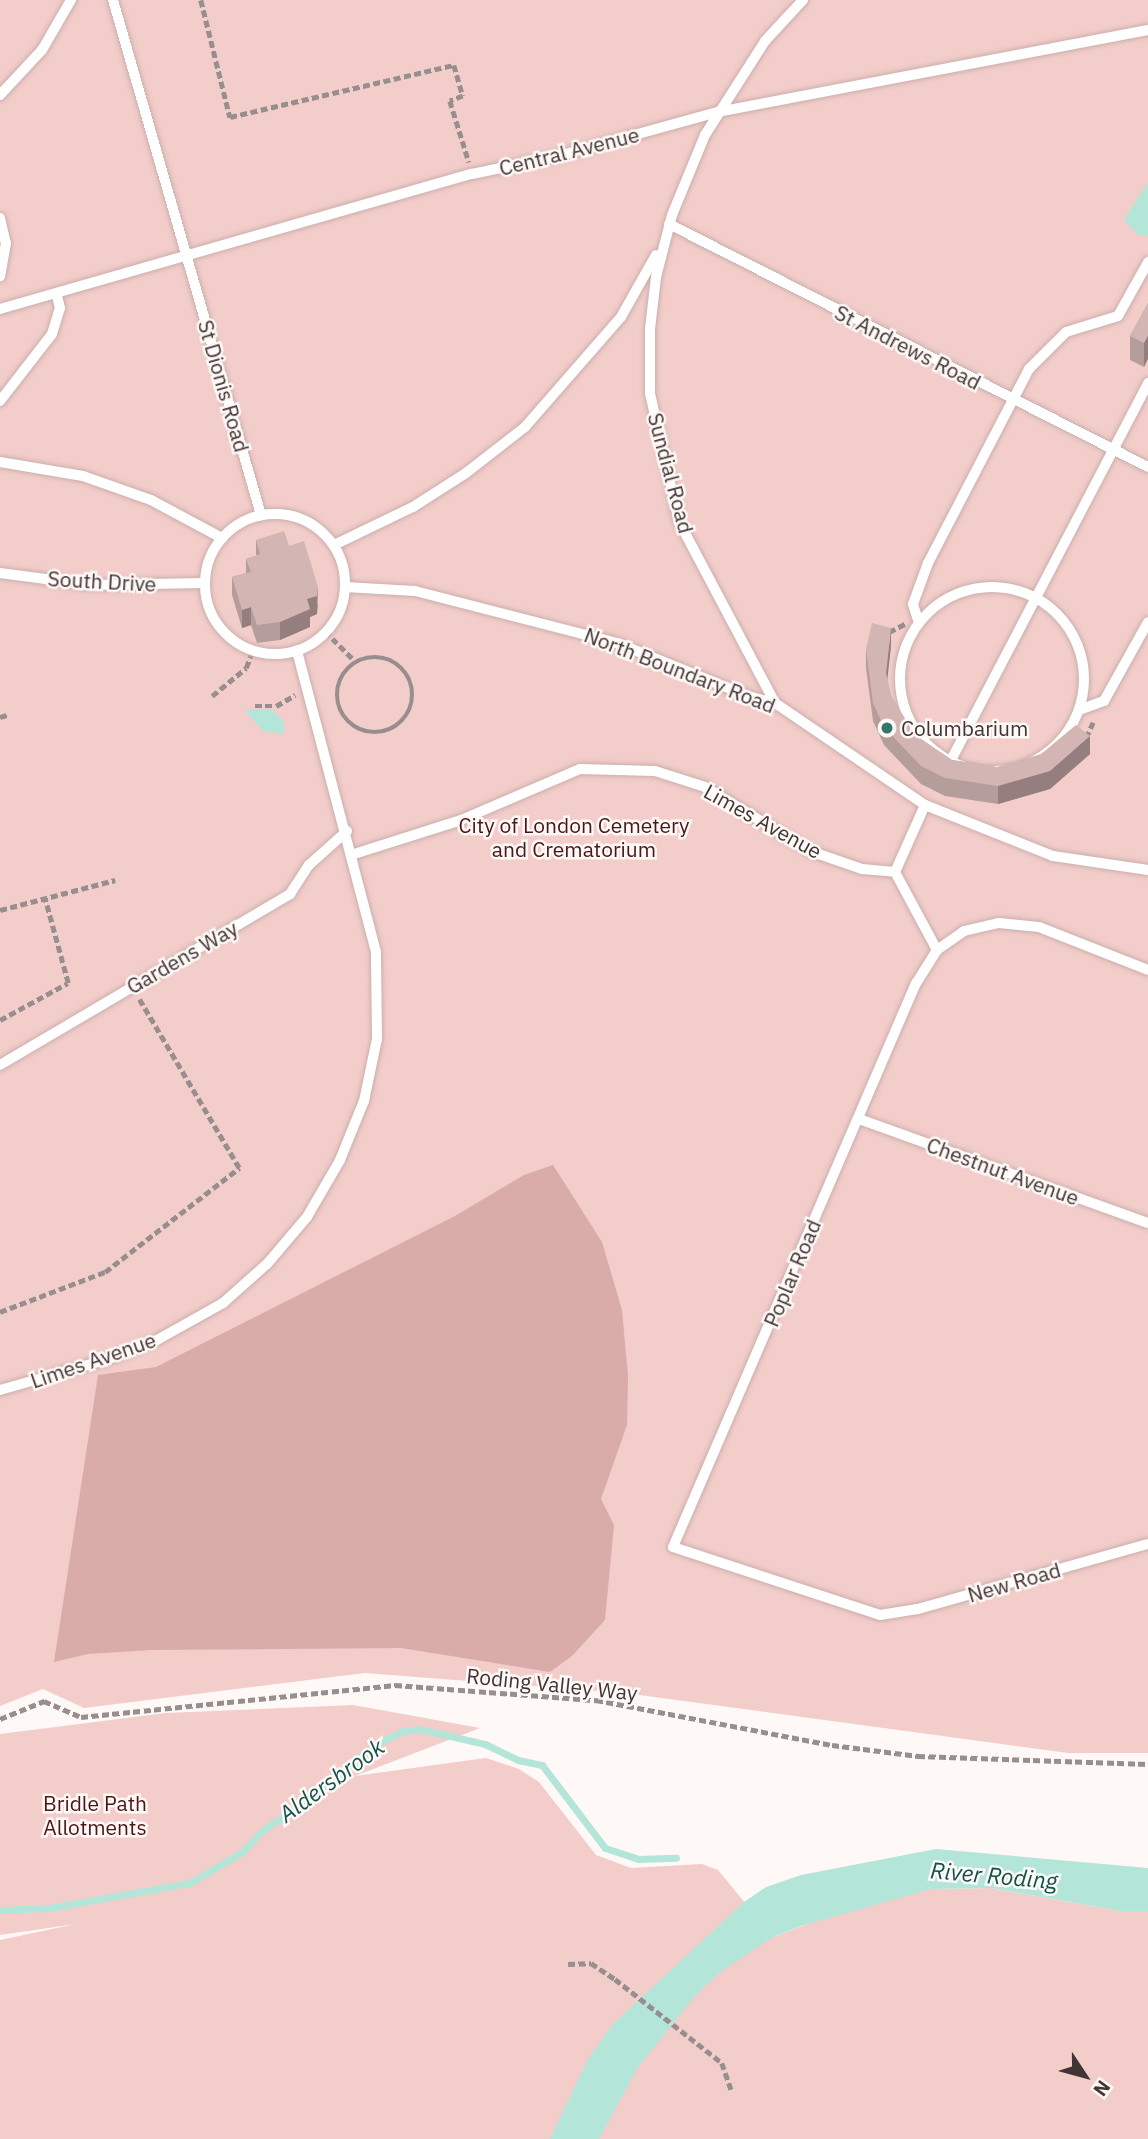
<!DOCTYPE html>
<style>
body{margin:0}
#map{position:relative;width:1148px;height:2139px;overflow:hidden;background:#fef8f7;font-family:"IBM Plex Sans",sans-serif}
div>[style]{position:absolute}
.green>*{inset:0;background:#f2cdca}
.forest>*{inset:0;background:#d9aca9}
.water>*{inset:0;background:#b4e5d9}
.stream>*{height:7px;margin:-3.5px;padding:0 3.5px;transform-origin:3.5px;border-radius:3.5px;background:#b4e5d9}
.path>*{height:4.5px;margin-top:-2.25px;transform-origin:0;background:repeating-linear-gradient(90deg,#978e8d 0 7px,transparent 0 10.5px)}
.path>.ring{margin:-2.25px;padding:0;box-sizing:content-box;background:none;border:4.5px solid #978e8d;border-radius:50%}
.roads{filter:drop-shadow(0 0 2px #cbaeab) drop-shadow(0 0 2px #cbaeab)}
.service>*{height:10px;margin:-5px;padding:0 5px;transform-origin:5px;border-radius:5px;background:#fff}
.service>.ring{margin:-5px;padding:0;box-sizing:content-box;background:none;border:10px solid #fff;border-radius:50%}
.wall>*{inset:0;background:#b59d9b}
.shaded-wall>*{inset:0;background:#947f7e}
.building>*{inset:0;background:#d3b6b4}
.dots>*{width:19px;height:19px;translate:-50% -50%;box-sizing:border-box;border:4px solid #fef8f7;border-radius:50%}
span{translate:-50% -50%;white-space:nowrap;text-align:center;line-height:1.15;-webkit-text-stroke:5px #fef8f7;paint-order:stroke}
.street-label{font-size:21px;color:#403534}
.poi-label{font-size:21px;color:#403534}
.left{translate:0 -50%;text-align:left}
.park-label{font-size:21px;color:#4c1616}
.water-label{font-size:23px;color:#105348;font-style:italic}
.north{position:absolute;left:1050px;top:2041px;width:70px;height:70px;-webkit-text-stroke:5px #fef8f7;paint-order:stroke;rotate:126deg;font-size:19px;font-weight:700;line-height:28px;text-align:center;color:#403534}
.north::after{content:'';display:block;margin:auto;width:24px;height:32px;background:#403534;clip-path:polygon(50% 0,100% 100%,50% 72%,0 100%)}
</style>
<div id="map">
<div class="green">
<i style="clip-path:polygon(0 0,1148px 0,1148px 1753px,1068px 1753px,625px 1693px,365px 1673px,84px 1708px,43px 1689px,0 1706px)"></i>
<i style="clip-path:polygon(353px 1705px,480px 1728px,355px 1776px,486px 1758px,519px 1769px,539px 1782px,596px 1855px,631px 1868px,702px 1864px,718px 1870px,773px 1937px,834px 1914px,931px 1889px,991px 1888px,1121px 1911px,1148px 1911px,1148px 2139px,0 2139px,0 1940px,76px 1924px,0 1935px,0 1734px,166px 1713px)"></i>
</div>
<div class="forest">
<i style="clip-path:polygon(553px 1165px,602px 1242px,622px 1310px,628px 1376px,627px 1425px,601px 1499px,614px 1525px,605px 1620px,572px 1656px,550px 1672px,401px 1648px,150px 1650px,88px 1654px,54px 1662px,98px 1375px,156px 1367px,455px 1216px,524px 1175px)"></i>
</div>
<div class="water">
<i style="clip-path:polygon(1148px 182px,1148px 235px,1139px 236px,1124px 220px)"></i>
<i style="clip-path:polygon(244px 709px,271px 709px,284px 721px,284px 734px,263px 731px)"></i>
<i style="clip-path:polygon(936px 1849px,1148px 1868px,1148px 1911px,1121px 1911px,991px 1888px,931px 1889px,801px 1926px,773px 1937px,719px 1973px,695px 1996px,638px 2067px,599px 2139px,550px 2139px,587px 2061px,612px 2025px,744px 1902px,766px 1887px,801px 1875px)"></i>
</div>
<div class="stream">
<i style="left:0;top:1910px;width:49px;rotate:-2.3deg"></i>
<i style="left:49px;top:1908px;width:143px;rotate:-10.1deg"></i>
<i style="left:190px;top:1883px;width:61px;rotate:-30.8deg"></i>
<i style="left:242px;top:1852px;width:30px;rotate:-46deg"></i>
<i style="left:263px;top:1830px;width:66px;rotate:-33.9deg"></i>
<i style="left:318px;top:1793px;width:72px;rotate:-40.5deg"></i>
<i style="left:373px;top:1746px;width:33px;rotate:-27deg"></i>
<i style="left:402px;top:1731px;width:18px;rotate:-6deg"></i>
<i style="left:420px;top:1729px;width:67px;rotate:13deg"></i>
<i style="left:485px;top:1744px;width:37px;rotate:26deg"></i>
<i style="left:518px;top:1760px;width:25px;rotate:12deg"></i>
<i style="left:542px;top:1765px;width:104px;rotate:52.8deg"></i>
<i style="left:605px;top:1848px;width:35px;rotate:18deg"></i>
<i style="left:638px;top:1859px;width:38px;rotate:-2deg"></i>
</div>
<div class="path">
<i style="left:201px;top:0;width:121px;rotate:76.1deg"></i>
<i style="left:230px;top:117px;width:230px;rotate:-13.1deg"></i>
<i style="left:454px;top:65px;width:32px;rotate:74deg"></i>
<i style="left:463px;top:96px;width:14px;rotate:159deg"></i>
<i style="left:450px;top:101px;width:64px;rotate:72.7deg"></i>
<i style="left:325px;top:631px;width:44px;rotate:45deg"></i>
<i style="left:889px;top:632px;width:18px;rotate:-27deg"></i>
<i class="ring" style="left:337px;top:657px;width:71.5px;height:71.5px"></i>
<i style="left:212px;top:696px;width:44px;rotate:-39.5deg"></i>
<i style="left:246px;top:668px;width:19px;rotate:-69deg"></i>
<i style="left:255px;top:706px;width:21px"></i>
<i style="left:276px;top:706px;width:22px;rotate:-30deg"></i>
<i style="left:0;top:717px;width:10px;rotate:-17deg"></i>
<i style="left:1086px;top:738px;width:17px;rotate:-66deg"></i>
<i style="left:0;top:910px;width:119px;rotate:-14.6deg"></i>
<i style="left:0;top:1020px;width:77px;rotate:-28.6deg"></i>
<i style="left:68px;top:983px;width:87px;rotate:-105.3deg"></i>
<i style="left:0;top:1312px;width:112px;rotate:-20.9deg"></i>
<i style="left:105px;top:1272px;width:170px;rotate:-37.8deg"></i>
<i style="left:239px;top:1168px;width:196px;rotate:-120.6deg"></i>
<i style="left:0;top:1719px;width:48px;rotate:-22.2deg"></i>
<i style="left:44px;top:1701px;width:40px;rotate:23.4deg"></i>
<i style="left:81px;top:1717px;width:316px;rotate:-5.8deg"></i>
<i style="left:395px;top:1685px;width:202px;rotate:4.3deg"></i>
<i style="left:596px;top:1700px;width:240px;rotate:10.8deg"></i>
<i style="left:832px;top:1745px;width:87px;rotate:7.3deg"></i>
<i style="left:918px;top:1756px;width:230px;rotate:2deg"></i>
<i style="left:568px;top:1964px;width:23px;rotate:-2deg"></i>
<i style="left:591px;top:1963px;width:29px;rotate:34deg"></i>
<i style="left:615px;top:1979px;width:136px;rotate:38.1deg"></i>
<i style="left:722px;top:2063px;width:31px;rotate:71deg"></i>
</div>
<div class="roads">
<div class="service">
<i style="left:113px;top:0;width:536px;rotate:73.97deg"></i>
<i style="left:0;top:95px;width:62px;rotate:-47deg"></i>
<i style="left:42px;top:50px;width:58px;rotate:-59.9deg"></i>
<i style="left:0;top:218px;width:26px;rotate:77deg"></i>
<i style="left:6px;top:243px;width:34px;rotate:100deg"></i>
<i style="left:669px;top:224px;width:537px;rotate:26.9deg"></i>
<i style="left:0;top:309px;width:491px;rotate:-16deg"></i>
<i style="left:472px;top:174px;width:88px;rotate:-11.8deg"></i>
<i style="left:558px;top:156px;width:166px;rotate:-15.4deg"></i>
<i style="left:718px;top:112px;width:438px;rotate:-10.8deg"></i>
<i style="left:0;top:401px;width:85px;rotate:-52.2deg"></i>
<i style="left:52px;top:334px;width:27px;rotate:-73deg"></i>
<i style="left:60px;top:308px;width:12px;rotate:-104deg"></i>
<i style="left:0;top:462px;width:84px;rotate:9.6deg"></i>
<i style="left:83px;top:476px;width:72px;rotate:19.4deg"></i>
<i style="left:151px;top:500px;width:81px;rotate:28.2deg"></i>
<i class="ring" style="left:205px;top:514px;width:130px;height:130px"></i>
<i style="left:334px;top:545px;width:88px;rotate:-25.7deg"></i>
<i style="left:413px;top:507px;width:63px;rotate:-32.7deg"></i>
<i style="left:466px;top:473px;width:75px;rotate:-37.9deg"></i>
<i style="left:525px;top:427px;width:146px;rotate:-48.9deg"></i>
<i style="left:621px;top:317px;width:71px;rotate:-60.6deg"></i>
<i style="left:0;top:573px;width:92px;rotate:7.5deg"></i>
<i style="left:91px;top:585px;width:113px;rotate:-1deg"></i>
<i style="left:345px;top:587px;width:70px;rotate:3.3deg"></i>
<i style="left:415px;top:591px;width:209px;rotate:14.4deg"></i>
<i style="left:617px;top:643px;width:141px;rotate:22deg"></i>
<i style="left:748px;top:696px;width:28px;rotate:15deg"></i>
<i style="left:775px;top:703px;width:181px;rotate:34.2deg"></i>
<i style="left:925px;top:805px;width:138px;rotate:21.7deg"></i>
<i style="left:1053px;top:856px;width:96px;rotate:8.4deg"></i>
<i class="ring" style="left:900px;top:587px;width:174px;height:174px"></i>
<i style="left:919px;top:623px;width:20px;rotate:-108deg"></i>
<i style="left:913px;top:604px;width:44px;rotate:-69.9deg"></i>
<i style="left:928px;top:563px;width:219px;rotate:-62.5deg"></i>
<i style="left:1029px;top:369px;width:52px;rotate:-45deg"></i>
<i style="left:1066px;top:332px;width:54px;rotate:-17.1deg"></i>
<i style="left:1118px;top:316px;width:62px;rotate:-60.9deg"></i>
<i style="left:775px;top:703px;width:205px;rotate:-117.9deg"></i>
<i style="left:679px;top:522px;width:132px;rotate:-102.7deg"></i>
<i style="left:650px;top:393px;width:64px;rotate:-90deg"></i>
<i style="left:650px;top:329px;width:52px;rotate:-83.4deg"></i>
<i style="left:656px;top:277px;width:64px;rotate:-75.5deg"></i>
<i style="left:672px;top:215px;width:87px;rotate:-67.6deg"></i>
<i style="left:705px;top:135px;width:112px;rotate:-57.4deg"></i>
<i style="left:765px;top:41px;width:56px;rotate:-47.2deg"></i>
<i style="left:1079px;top:710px;width:27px;rotate:-20deg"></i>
<i style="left:1104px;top:701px;width:90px;rotate:-60.9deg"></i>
<i style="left:950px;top:762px;width:428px;rotate:-62.4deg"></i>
<i style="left:925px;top:805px;width:73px;rotate:114.1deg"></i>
<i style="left:895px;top:872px;width:89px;rotate:61.7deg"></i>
<i style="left:937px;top:950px;width:39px;rotate:122deg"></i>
<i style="left:916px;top:983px;width:614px;rotate:113.31deg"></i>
<i style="left:673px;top:1547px;width:218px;rotate:18.2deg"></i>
<i style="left:880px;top:1615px;width:38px;rotate:-9deg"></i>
<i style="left:918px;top:1609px;width:239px;rotate:-15.8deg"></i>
<i style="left:354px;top:854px;width:112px;rotate:-17.6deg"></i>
<i style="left:461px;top:820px;width:129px;rotate:-23.2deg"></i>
<i style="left:580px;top:769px;width:75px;rotate:1.5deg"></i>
<i style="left:655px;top:771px;width:52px;rotate:17.7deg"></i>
<i style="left:705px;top:787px;width:123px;rotate:31.4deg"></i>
<i style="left:810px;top:851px;width:55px;rotate:19.1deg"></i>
<i style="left:862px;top:869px;width:33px;rotate:5deg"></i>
<i style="left:937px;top:950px;width:33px;rotate:-35deg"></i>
<i style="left:964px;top:931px;width:36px;rotate:-13deg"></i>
<i style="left:999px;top:923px;width:40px;rotate:5.7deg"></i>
<i style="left:1039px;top:927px;width:117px;rotate:21.5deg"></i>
<i style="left:0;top:1065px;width:337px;rotate:-30.5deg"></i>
<i style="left:290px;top:894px;width:35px;rotate:-57deg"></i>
<i style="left:309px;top:865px;width:51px;rotate:-41.8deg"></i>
<i style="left:859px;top:1119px;width:307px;rotate:19.8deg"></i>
<i style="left:0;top:1390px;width:113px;rotate:-15.9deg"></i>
<i style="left:109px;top:1359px;width:52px;rotate:-21.6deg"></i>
<i style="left:157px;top:1340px;width:76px;rotate:-29.3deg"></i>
<i style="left:223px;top:1303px;width:59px;rotate:-41.6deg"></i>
<i style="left:267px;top:1264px;width:62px;rotate:-49.6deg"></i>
<i style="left:307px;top:1217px;width:66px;rotate:-59.9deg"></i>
<i style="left:340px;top:1160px;width:64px;rotate:-67.9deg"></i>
<i style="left:364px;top:1101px;width:63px;rotate:-78.2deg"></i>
<i style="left:377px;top:1039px;width:87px;rotate:-90.7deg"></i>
<i style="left:376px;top:952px;width:312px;rotate:-104.7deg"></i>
</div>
</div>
<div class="wall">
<i style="clip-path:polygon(1148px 303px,1144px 367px,1130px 360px,1130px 336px)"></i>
<i style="clip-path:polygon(256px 540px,289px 546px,318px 605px,317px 614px,310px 617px,310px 627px,280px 640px,257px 643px,251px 625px,242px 628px,232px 595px,232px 577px,246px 573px,246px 559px,256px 556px)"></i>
<i style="clip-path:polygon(891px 646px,887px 679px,891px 696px,915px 735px,952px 760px,997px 767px,1090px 754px,1050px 789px,998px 804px,945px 796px,921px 784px,884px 745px,873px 721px,866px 668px,866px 649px)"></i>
</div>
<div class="shaded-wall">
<i style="clip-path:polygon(1148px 335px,1148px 359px,1144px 367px,1144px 343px)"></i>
<i style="clip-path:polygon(318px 587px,317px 614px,310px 617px,310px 627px,280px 640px,280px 622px,307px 599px)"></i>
<i style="clip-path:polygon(251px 607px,251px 625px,242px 628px,242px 610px)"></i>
<i style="clip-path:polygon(891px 628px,891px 646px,886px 691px,886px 673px)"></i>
<i style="clip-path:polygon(1090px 736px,1090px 754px,1050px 789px,998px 804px,998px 786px)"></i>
</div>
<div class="building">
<i style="clip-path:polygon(1148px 303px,1148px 335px,1144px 343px,1130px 336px)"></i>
<i style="clip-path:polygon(284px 531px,289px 546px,304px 541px,318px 587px,317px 596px,307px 599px,310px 609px,280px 622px,257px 625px,251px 607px,242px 610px,232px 577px,251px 572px,246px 559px,260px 554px,256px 540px)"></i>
<i style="clip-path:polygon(872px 623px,891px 628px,886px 673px,891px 696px,915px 735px,952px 760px,997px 767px,1041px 754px,1076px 725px,1090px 736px,1050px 771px,998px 786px,945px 778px,921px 766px,884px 727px,873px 703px,866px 649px)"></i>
</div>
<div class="dots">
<i style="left:887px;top:728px;background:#33776b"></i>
</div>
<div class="street-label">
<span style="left:569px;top:151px;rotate:-14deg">Central Avenue</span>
<span style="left:908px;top:347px;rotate:27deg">St Andrews Road</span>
<span style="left:224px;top:386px;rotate:74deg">St Dionis Road</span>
<span style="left:671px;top:473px;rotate:75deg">Sundial Road</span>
<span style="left:102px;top:581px;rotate:3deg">South Drive</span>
<span style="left:680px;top:670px;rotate:21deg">North Boundary Road</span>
<span style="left:763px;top:821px;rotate:29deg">Limes Avenue</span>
<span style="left:182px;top:957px;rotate:-30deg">Gardens Way</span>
<span style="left:1003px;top:1171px;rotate:20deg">Chestnut Avenue</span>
<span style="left:792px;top:1273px;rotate:-67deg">Poplar Road</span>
<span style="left:93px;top:1360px;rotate:-19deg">Limes Avenue</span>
<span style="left:1014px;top:1582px;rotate:-16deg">New Road</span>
<span style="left:552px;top:1684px;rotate:6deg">Roding Valley Way</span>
</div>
<div class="poi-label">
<span class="left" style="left:901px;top:728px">Columbarium</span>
</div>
<div class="park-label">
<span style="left:574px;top:837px">City of London Cemetery<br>and Crematorium</span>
<span style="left:95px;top:1815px">Bridle Path<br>Allotments</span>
</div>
<div class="water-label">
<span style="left:331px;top:1780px;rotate:-36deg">Aldersbrook</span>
<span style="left:994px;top:1875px;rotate:5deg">River Roding</span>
</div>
<div class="north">N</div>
</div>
